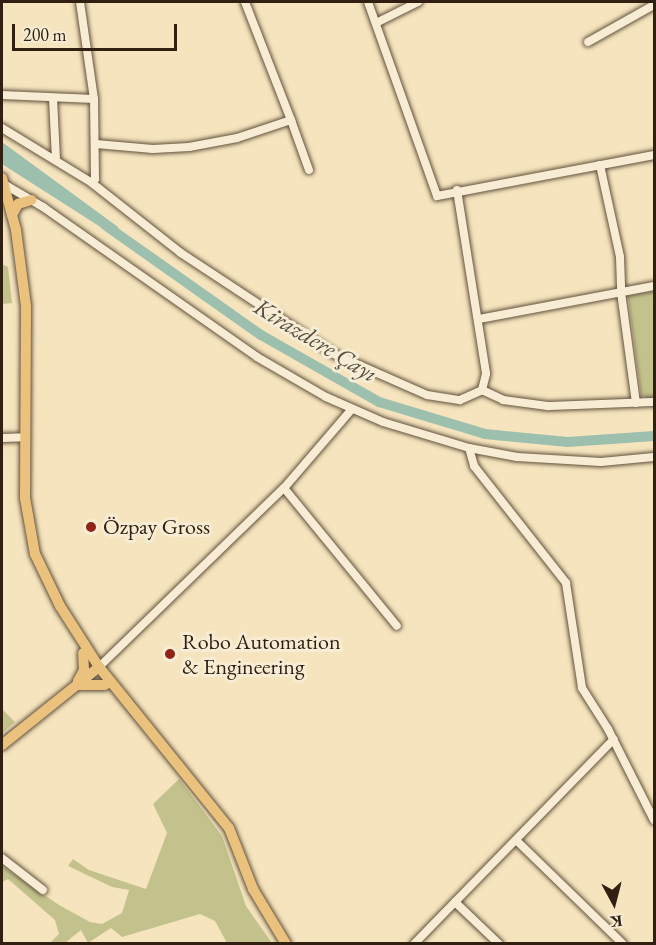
<!DOCTYPE html>
<meta charset="utf-8">
<style>
body{margin:0}
#map{position:relative;width:656px;height:945px;overflow:hidden;background:#f5e4bd;font-family:"EB Garamond",serif}
div>[style]{position:absolute}
.green>*{inset:0;background:#c4c28c}
.water>*{inset:0;background:#9cbfae}
.river>*{height:10px;margin:-5px;padding:0 5px;transform-origin:5px;border-radius:5px;background:#9cbfae}
.roads{filter:drop-shadow(0 0 2px #62513d) drop-shadow(0 0 2px #62513d)}
.minor>*{height:8px;margin:-4px;padding:0 4px;transform-origin:4px;border-radius:4px;background:#f8edd4}
.major>*{height:10px;margin:-5px;padding:0 5px;transform-origin:5px;border-radius:5px;background:#eac27e}
.dots>*{width:16px;height:16px;translate:-50% -50%;box-sizing:border-box;border:3px solid #f8edd4;border-radius:50%}
span{translate:-50% -50%;white-space:nowrap;text-align:center;line-height:1.15;-webkit-text-stroke:6px #f8edd4;paint-order:stroke}
.poi-label{font-size:22px;color:#312012}
.left{translate:0 -50%;text-align:left}
.water-label{font-size:24px;color:#515041;font-style:italic}
.frame{position:absolute;inset:0;border:3px solid #312012;pointer-events:none}
.north{position:absolute;left:584px;top:873px;width:60px;height:60px;-webkit-text-stroke:4px #f8edd4;paint-order:stroke;rotate:173deg;font-size:16px;font-weight:700;line-height:24px;text-align:center;color:#312012}
.north::after{content:'';display:block;margin:auto;width:21px;height:27px;background:#312012;clip-path:polygon(50% 0,100% 100%,50% 72%,0 100%)}
.scale{position:absolute;left:12px;top:24px;width:165px;height:27px;box-sizing:border-box;border:3px solid #312012;border-top:0;padding-left:8px;font-size:18px;line-height:21px;white-space:nowrap;color:#312012;-webkit-text-stroke:4px #f8edd4;paint-order:stroke}
</style>
<div id="map">
<div class="green">
<i style="clip-path:polygon(2px 264px,8px 267px,12px 303px,2px 304px)"></i>
<i style="clip-path:polygon(654px 291px,654px 400px,641px 395px,628px 296px)"></i>
<i style="clip-path:polygon(2px 709px,15px 722px,2px 733px)"></i>
<i style="clip-path:polygon(179px 779px,222px 836px,246px 906px,272px 943px,227px 943px,215px 921px,200px 914px,122px 937px,111px 928px,88px 943px,81px 930px,65px 943px,50px 943px,59px 934px,55px 920px,8px 879px,2px 882px,2px 866px,59px 905px,90px 922px,102px 924px,122px 913px,129px 890px,112px 887px,68px 866px,73px 859px,89px 870px,146px 889px,167px 833px,153px 804px)"></i>
</div>
<div class="water">
<i style="clip-path:polygon(2px 142px,118px 227px,113px 235px,2px 164px)"></i>
</div>
<div class="river">
<i style="left:105px;top:225px;width:191px;rotate:35.2deg"></i>
<i style="left:261px;top:335px;width:136px;rotate:29.6deg"></i>
<i style="left:379px;top:402px;width:111px;rotate:16.8deg"></i>
<i style="left:485px;top:434px;width:83px;rotate:5.5deg"></i>
<i style="left:568px;top:442px;width:86px;rotate:-4deg"></i>
</div>
<div class="roads">
<div class="minor">
<i style="left:245px;top:2px;width:127px;rotate:68.7deg"></i>
<i style="left:368px;top:2px;width:206px;rotate:70.4deg"></i>
<i style="left:437px;top:196px;width:221px;rotate:-10.7deg"></i>
<i style="left:376px;top:23px;width:47px;rotate:-26.6deg"></i>
<i style="left:588px;top:42px;width:76px;rotate:-29.3deg"></i>
<i style="left:2px;top:95px;width:92px;rotate:2.5deg"></i>
<i style="left:53px;top:98px;width:62px;rotate:87.2deg"></i>
<i style="left:2px;top:128px;width:105px;rotate:31.4deg"></i>
<i style="left:92px;top:183px;width:5px;rotate:-53deg"></i>
<i style="left:95px;top:179px;width:80px;rotate:-90.7deg"></i>
<i style="left:94px;top:99px;width:98px;rotate:-98.2deg"></i>
<i style="left:96px;top:144px;width:57px;rotate:5deg"></i>
<i style="left:153px;top:149px;width:36px;rotate:-3deg"></i>
<i style="left:189px;top:147px;width:49px;rotate:-10.6deg"></i>
<i style="left:237px;top:138px;width:57px;rotate:-18.4deg"></i>
<i style="left:291px;top:120px;width:53px;rotate:70.2deg"></i>
<i style="left:600px;top:165px;width:94px;rotate:77.7deg"></i>
<i style="left:620px;top:257px;width:35px;rotate:88deg"></i>
<i style="left:621px;top:292px;width:112px;rotate:82.3deg"></i>
<i style="left:2px;top:183px;width:48px;rotate:30.3deg"></i>
<i style="left:43px;top:207px;width:261px;rotate:35deg"></i>
<i style="left:257px;top:357px;width:80px;rotate:30.1deg"></i>
<i style="left:326px;top:397px;width:62px;rotate:23.7deg"></i>
<i style="left:383px;top:422px;width:90px;rotate:16.8deg"></i>
<i style="left:469px;top:448px;width:49px;rotate:10.6deg"></i>
<i style="left:517px;top:457px;width:84px;rotate:3.4deg"></i>
<i style="left:601px;top:462px;width:53px;rotate:-5.4deg"></i>
<i style="left:92px;top:183px;width:113px;rotate:38.2deg"></i>
<i style="left:181px;top:253px;width:183px;rotate:33.4deg"></i>
<i style="left:334px;top:354px;width:102px;rotate:23.8deg"></i>
<i style="left:427px;top:395px;width:33px;rotate:9deg"></i>
<i style="left:460px;top:400px;width:24px;rotate:-24deg"></i>
<i style="left:457px;top:190px;width:186px;rotate:81deg"></i>
<i style="left:486px;top:374px;width:16px;rotate:104deg"></i>
<i style="left:482px;top:390px;width:23px;rotate:25deg"></i>
<i style="left:503px;top:400px;width:45px;rotate:7.6deg"></i>
<i style="left:548px;top:406px;width:106px;rotate:-2.2deg"></i>
<i style="left:479px;top:319px;width:178px;rotate:-10.7deg"></i>
<i style="left:2px;top:438px;width:23px;rotate:-2deg"></i>
<i style="left:469px;top:448px;width:19px;rotate:74deg"></i>
<i style="left:474px;top:466px;width:149px;rotate:51.8deg"></i>
<i style="left:566px;top:583px;width:106px;rotate:81.3deg"></i>
<i style="left:582px;top:688px;width:49px;rotate:57.6deg"></i>
<i style="left:608px;top:729px;width:102px;rotate:63.2deg"></i>
<i style="left:284px;top:488px;width:178px;rotate:50.7deg"></i>
<i style="left:99px;top:667px;width:257px;rotate:-44.1deg"></i>
<i style="left:284px;top:488px;width:104px;rotate:-49.3deg"></i>
<i style="left:517px;top:841px;width:148px;rotate:44.2deg"></i>
<i style="left:2px;top:858px;width:52px;rotate:38deg"></i>
<i style="left:455px;top:902px;width:61px;rotate:43.7deg"></i>
<i style="left:414px;top:944px;width:286px;rotate:-45.7deg"></i>
</div>
<div class="major">
<i style="left:2px;top:178px;width:54px;rotate:74.9deg"></i>
<i style="left:16px;top:230px;width:77px;rotate:82.5deg"></i>
<i style="left:26px;top:306px;width:192px;rotate:90.3deg"></i>
<i style="left:25px;top:498px;width:57px;rotate:79.9deg"></i>
<i style="left:35px;top:554px;width:58px;rotate:64.3deg"></i>
<i style="left:60px;top:606px;width:72px;rotate:57.4deg"></i>
<i style="left:99px;top:667px;width:207px;rotate:51.1deg"></i>
<i style="left:229px;top:828px;width:66px;rotate:68.5deg"></i>
<i style="left:253px;top:889px;width:64px;rotate:59deg"></i>
<i style="left:12px;top:215px;width:13px;rotate:-61deg"></i>
<i style="left:18px;top:204px;width:14px;rotate:-17deg"></i>
<i style="left:78px;top:681px;width:13px;rotate:-61deg"></i>
<i style="left:84px;top:670px;width:17px;rotate:-93deg"></i>
<i style="left:78px;top:685px;width:27px"></i>
<i style="left:2px;top:745px;width:124px;rotate:-38.8deg"></i>
</div>
</div>
<div class="dots">
<i style="left:91px;top:527px;background:#8f2418"></i>
<i style="left:170px;top:654px;background:#8f2418"></i>
</div>
<div class="poi-label">
<span class="left" style="left:103px;top:527px">Özpay Gross</span>
<span class="left" style="left:182px;top:654px">Robo Automation<br>&amp; Engineering</span>
</div>
<div class="water-label">
<span style="left:316px;top:340px;rotate:31deg">Kirazdere Çayı</span>
</div>
<div class="frame"></div>
<div class="north">K</div>
<div class="scale">200 m</div>
</div>
